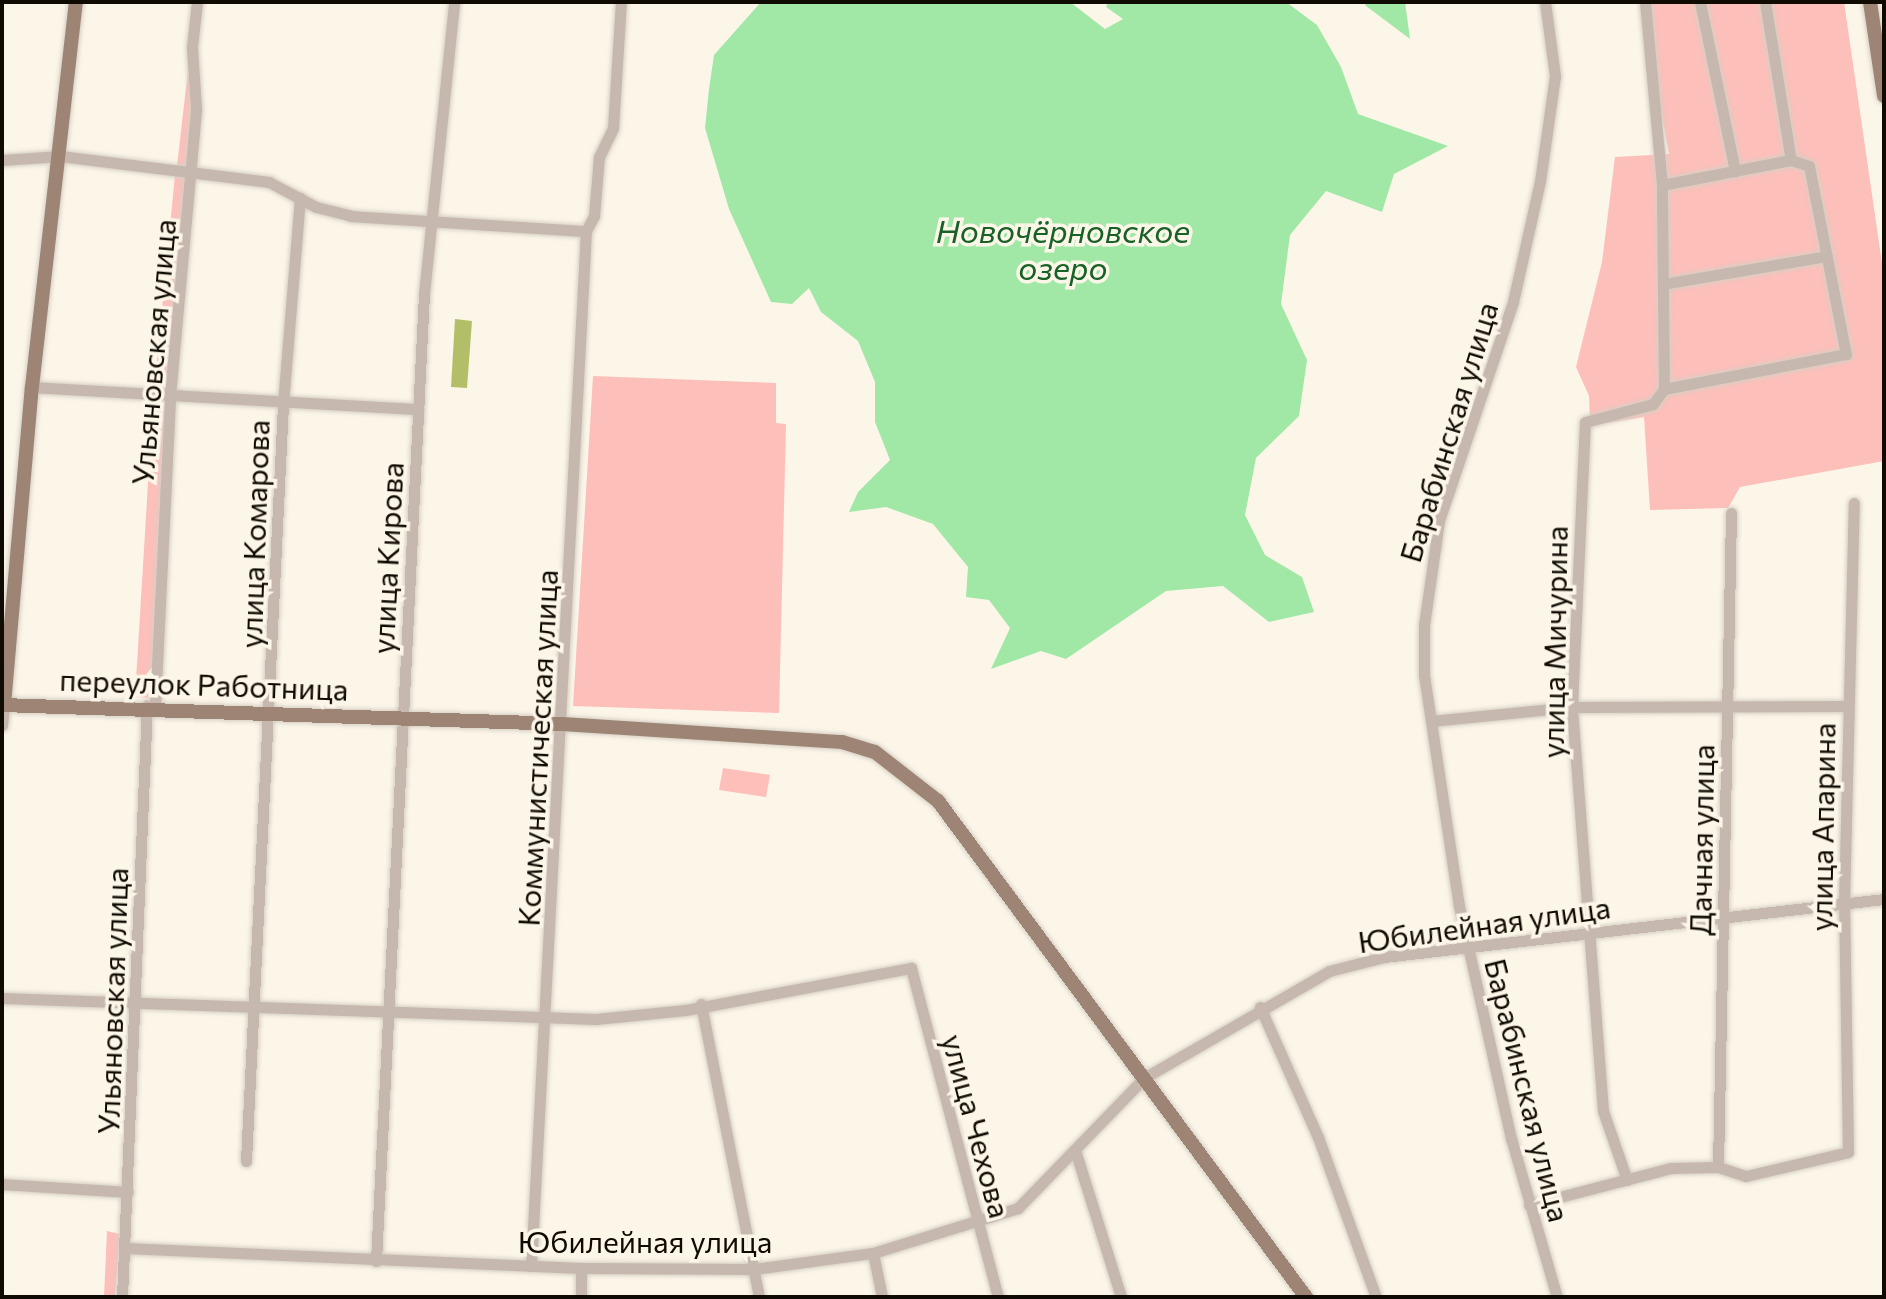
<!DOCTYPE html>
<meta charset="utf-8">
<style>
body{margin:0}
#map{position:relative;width:1886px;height:1299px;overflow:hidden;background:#fcf6e9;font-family:Commissioner,sans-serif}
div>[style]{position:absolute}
.green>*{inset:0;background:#fdbfba}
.water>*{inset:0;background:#a1e8a7}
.building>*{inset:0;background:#b3bf68}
.roads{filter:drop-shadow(0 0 2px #d6d0c4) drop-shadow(0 0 2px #d6d0c4)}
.minor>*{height:11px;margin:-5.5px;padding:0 5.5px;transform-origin:5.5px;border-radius:5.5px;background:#c7b8af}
.major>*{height:14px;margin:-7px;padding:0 7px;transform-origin:7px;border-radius:7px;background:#9d8474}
span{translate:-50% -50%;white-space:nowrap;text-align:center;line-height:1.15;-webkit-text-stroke:7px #fcf6e9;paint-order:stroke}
.street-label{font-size:30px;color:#100b02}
.water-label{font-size:32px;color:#186127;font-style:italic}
.frame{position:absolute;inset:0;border:4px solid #100b02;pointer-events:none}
</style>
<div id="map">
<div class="green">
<i style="clip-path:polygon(1640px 2px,1844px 2px,1884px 277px,1884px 461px,1740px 487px,1728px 508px,1650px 510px,1644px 417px,1590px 426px,1589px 396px,1576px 367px,1602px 262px,1615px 157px,1669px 154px)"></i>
<i style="clip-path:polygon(188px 70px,193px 108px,188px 167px,177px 166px)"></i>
<i style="clip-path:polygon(175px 175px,188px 177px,168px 392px,154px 391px)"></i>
<i style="clip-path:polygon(593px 376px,776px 383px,776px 423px,786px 424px,779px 713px,573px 706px)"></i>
<i style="clip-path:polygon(153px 401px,165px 403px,152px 698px,135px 697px)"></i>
<i style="clip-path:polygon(723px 768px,770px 775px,766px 797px,719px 790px)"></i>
<i style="clip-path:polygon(107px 1231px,120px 1234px,115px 1297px,104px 1297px)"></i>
</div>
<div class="water">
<i style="clip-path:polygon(761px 2px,1070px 2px,1105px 29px,1123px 19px,1106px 7px,1108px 2px,1286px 2px,1317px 25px,1341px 67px,1358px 114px,1448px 146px,1394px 174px,1382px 212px,1326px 191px,1290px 235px,1281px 304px,1307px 360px,1299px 416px,1256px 458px,1245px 515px,1265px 555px,1302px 577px,1314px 612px,1269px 622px,1223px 586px,1166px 591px,1066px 659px,1041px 651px,991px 669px,1010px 628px,989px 600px,966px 597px,968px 567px,933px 524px,886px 507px,849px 512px,858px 492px,890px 460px,875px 422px,875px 382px,858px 341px,821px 312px,809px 288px,792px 304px,771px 302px,729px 209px,705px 128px,709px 89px,714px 55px)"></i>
<i style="clip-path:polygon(1364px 2px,1405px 2px,1410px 39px,1366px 6px)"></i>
</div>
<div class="building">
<i style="clip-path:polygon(455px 319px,472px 321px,467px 388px,451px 387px)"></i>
</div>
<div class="roads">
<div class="minor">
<i style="left:1545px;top:2px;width:75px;rotate:82.3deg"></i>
<i style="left:1555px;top:76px;width:106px;rotate:98.1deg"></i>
<i style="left:1540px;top:181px;width:124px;rotate:102.6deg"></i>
<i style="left:1513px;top:302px;width:231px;rotate:108.7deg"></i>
<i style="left:1439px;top:521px;width:105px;rotate:98.2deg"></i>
<i style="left:1424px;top:625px;width:50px;rotate:90deg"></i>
<i style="left:1424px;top:675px;width:234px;rotate:81.4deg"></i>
<i style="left:1459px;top:906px;width:238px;rotate:77.4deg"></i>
<i style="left:1511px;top:1138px;width:166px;rotate:73.9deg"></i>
<i style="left:1700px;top:2px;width:173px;rotate:78.3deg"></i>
<i style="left:1765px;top:2px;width:160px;rotate:80.7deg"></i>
<i style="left:2px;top:160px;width:58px;rotate:-3.9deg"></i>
<i style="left:60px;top:156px;width:211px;rotate:7.1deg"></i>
<i style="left:269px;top:182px;width:53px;rotate:28deg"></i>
<i style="left:316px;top:207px;width:36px;rotate:14deg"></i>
<i style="left:351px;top:216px;width:235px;rotate:3.7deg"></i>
<i style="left:1662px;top:185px;width:131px;rotate:-11deg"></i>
<i style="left:1791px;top:160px;width:19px;rotate:18deg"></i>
<i style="left:1809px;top:166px;width:192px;rotate:78.9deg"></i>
<i style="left:1846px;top:354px;width:185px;rotate:169.1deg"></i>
<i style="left:1663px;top:284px;width:166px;rotate:-9.7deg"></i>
<i style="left:32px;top:387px;width:387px;rotate:3.3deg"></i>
<i style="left:155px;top:706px;width:310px;rotate:-87.2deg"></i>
<i style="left:170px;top:396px;width:289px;rotate:-84.8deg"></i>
<i style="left:196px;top:108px;width:61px;rotate:-93.8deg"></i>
<i style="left:192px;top:47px;width:45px;rotate:-83.7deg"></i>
<i style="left:1431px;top:721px;width:142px;rotate:-5.7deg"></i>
<i style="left:1572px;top:707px;width:276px;rotate:-0.2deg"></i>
<i style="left:2px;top:725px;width:20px;rotate:-84deg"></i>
<i style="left:2px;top:998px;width:594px;rotate:2.02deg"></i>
<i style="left:596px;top:1019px;width:90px;rotate:-5.7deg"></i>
<i style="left:686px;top:1010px;width:229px;rotate:-10.6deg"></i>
<i style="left:911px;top:968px;width:340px;rotate:75.2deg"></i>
<i style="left:701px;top:1004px;width:299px;rotate:78.8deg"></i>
<i style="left:1260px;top:1007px;width:142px;rotate:66deg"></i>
<i style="left:1318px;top:1137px;width:170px;rotate:70.1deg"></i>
<i style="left:1075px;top:1150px;width:154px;rotate:72.6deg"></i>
<i style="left:246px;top:1161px;width:758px;rotate:-87.2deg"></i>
<i style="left:283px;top:404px;width:207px;rotate:-85.3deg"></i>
<i style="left:1718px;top:1167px;width:654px;rotate:-88.86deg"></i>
<i style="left:1627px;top:1180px;width:73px;rotate:-109.2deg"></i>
<i style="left:1603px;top:1111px;width:405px;rotate:-94.4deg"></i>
<i style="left:1572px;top:707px;width:285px;rotate:-87.4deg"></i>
<i style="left:1585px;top:422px;width:70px;rotate:-14.8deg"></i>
<i style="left:1653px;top:404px;width:19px;rotate:-54deg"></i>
<i style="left:1664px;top:389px;width:204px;rotate:-90.6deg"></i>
<i style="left:1662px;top:185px;width:184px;rotate:-95.3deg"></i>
<i style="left:2px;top:1184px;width:126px;rotate:3.6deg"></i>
<i style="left:1529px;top:1205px;width:147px;rotate:-14.6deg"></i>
<i style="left:1671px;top:1168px;width:47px;rotate:-1.2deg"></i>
<i style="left:1718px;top:1167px;width:29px;rotate:18deg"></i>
<i style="left:1746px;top:1176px;width:105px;rotate:-13.2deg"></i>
<i style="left:1848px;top:1152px;width:249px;rotate:-90.9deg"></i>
<i style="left:1844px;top:903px;width:400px;rotate:-88.6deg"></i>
<i style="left:125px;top:1248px;width:456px;rotate:2.5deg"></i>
<i style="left:581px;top:1268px;width:173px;rotate:0.3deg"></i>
<i style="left:754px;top:1269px;width:120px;rotate:-7.7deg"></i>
<i style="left:873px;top:1253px;width:152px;rotate:-17.2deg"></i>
<i style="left:1018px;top:1208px;width:181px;rotate:-45.9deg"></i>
<i style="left:1144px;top:1078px;width:214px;rotate:-30deg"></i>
<i style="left:1329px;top:971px;width:57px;rotate:-14.3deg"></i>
<i style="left:1384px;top:957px;width:503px;rotate:-6.62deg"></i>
<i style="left:873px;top:1253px;width:45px;rotate:78.4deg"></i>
<i style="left:376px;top:1261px;width:968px;rotate:-87.16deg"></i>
<i style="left:424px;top:294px;width:294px;rotate:-84.1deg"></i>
<i style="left:531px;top:1266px;width:1036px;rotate:-86.96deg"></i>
<i style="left:586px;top:231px;width:17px;rotate:-62deg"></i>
<i style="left:594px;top:216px;width:59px;rotate:-85.2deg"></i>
<i style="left:599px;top:157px;width:32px;rotate:-64deg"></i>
<i style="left:613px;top:128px;width:126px;rotate:-86.4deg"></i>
<i style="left:122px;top:1297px;width:592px;rotate:-87.58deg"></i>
<i style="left:581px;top:1297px;width:29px;rotate:-90deg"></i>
</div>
<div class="major">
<i style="left:1870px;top:2px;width:95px;rotate:81.5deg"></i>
<i style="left:2px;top:705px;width:560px;rotate:1.94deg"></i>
<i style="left:562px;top:724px;width:281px;rotate:3.7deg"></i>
<i style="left:842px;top:742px;width:34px;rotate:17deg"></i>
<i style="left:875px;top:752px;width:80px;rotate:37.9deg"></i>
<i style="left:938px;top:801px;width:618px;rotate:53.43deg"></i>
<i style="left:4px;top:705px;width:319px;rotate:-85deg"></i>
<i style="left:32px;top:387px;width:388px;rotate:-83.5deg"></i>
</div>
</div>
<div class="street-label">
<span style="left:153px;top:352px;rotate:-85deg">Ульяновская улица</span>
<span style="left:1448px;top:432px;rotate:-73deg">Барабинская улица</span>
<span style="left:254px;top:534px;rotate:-88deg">улица Комарова</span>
<span style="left:387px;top:558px;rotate:-87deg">улица Кирова</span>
<span style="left:1554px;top:642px;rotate:-89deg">улица Мичурина</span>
<span style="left:204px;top:684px;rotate:2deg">переулок Работница</span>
<span style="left:537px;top:748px;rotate:-87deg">Коммунистическая улица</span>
<span style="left:1822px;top:827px;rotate:-89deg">улица Апарина</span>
<span style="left:1701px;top:840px;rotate:-89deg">Дачная улица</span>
<span style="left:1484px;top:924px;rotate:-8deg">Юбилейная улица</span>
<span style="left:112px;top:1001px;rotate:-88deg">Ульяновская улица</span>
<span style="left:1528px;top:1090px;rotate:76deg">Барабинская улица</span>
<span style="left:977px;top:1126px;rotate:75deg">улица Чехова</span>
<span style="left:645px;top:1241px">Юбилейная улица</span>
</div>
<div class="water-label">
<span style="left:1063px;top:249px">Новочёрновское<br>озеро</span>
</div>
<div class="frame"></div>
</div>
